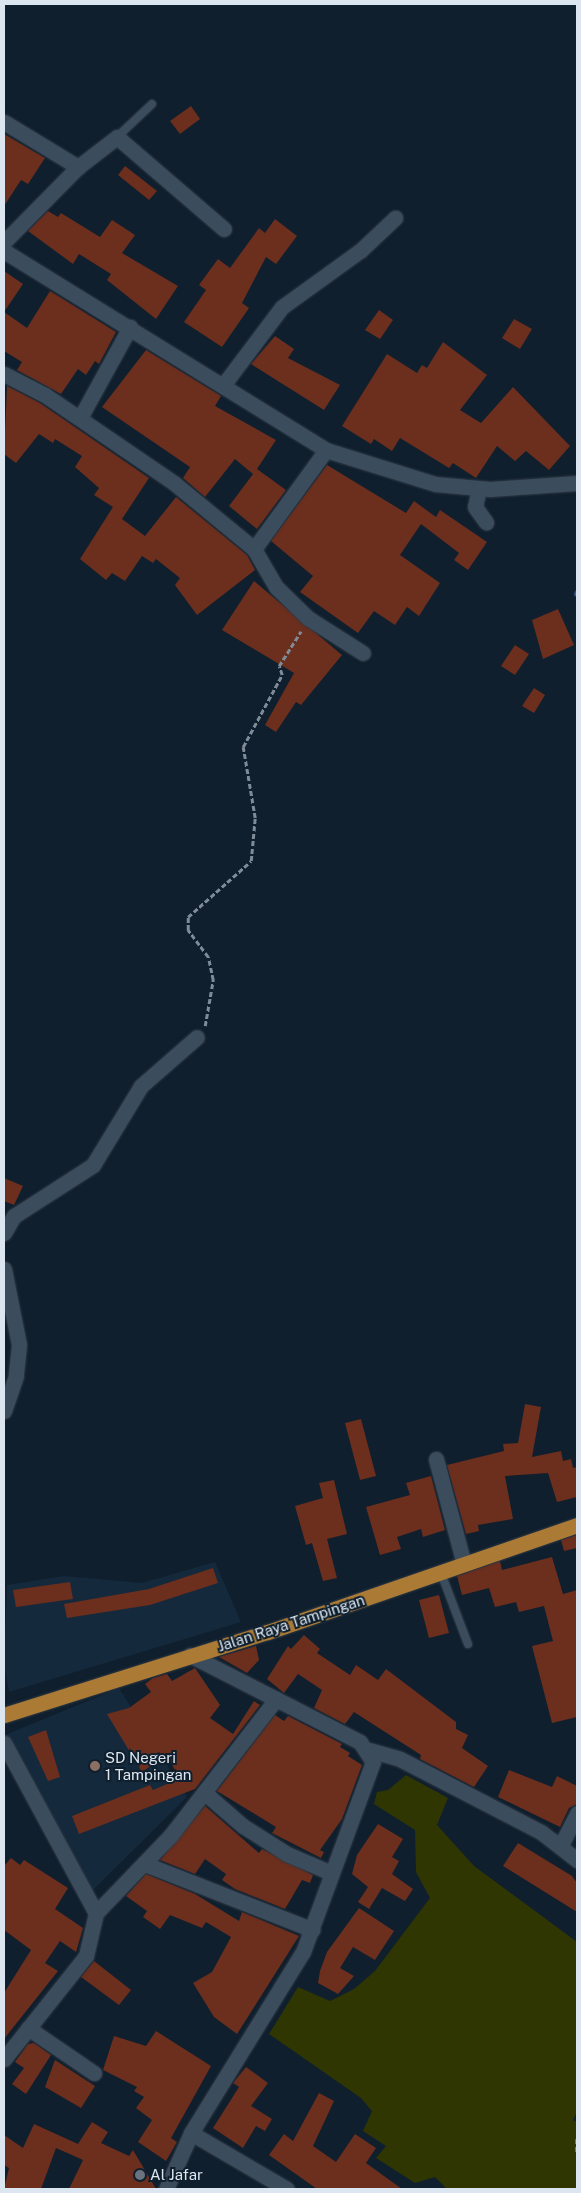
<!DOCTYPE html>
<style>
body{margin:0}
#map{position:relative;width:581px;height:2193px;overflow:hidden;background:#0f1f2d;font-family:"Public Sans",sans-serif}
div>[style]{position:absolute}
.built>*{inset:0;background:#14293c}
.green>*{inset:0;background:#303602}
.stream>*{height:4.5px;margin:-2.25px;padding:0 2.25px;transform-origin:2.25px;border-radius:2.25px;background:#3b578c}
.building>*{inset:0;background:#6c2e1d}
.path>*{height:2.5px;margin-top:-1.25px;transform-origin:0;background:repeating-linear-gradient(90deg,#7f8b97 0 5px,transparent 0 7.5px)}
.roads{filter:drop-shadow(0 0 1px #303945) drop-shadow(0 0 1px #303945)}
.lane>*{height:8px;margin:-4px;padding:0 4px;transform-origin:4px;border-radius:4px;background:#3b4c5d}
.street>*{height:15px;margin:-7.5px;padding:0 7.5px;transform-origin:7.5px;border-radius:7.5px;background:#3b4c5d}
.primary>*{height:15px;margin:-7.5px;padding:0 7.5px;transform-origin:7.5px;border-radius:7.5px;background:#ab7b35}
.dots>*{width:14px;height:14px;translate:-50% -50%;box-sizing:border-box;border:2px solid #0f1f2d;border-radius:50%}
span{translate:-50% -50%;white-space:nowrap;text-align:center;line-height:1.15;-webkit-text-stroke:4px #0f1f2d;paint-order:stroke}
.street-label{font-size:15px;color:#dce6f0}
.poi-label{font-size:15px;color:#dce6f0}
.left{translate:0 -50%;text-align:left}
.frame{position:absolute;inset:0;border:5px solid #dce6f0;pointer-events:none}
</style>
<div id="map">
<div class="built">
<i style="clip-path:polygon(215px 1562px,241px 1622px,9px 1692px,4px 1664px,7px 1585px,64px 1576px,142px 1583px)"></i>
<i style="clip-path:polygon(119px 1688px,187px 1797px,92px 1891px,5px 1735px)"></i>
</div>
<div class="green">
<i style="clip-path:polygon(406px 1775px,448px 1798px,437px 1825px,474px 1866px,577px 1942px,577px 2112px,573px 2120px,577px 2122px,577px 2189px,447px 2189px,435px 2177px,415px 2183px,376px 2158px,386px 2146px,363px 2131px,372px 2111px,361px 2098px,269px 2034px,298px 1987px,330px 2001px,354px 1989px,375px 1971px,430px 1898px,416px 1872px,415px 1830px,374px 1804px,377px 1792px,388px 1790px)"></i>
</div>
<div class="stream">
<i style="left:576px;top:594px;width:2px;rotate:-63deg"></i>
</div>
<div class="building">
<i style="clip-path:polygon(191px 106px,200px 119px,180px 134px,170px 121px)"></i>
<i style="clip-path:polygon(4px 134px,45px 158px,28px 184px,21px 180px,4px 206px)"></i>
<i style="clip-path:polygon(125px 166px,157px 191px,149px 200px,118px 175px)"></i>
<i style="clip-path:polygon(48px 211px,58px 217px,61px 213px,100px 237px,112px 220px,135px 235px,122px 253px,178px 286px,156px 319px,107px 280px,111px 274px,79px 254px,73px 264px,28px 231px)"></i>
<i style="clip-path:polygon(275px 219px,297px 236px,276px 264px,266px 257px,242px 303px,249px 308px,222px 347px,184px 322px,206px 290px,199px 285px,218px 259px,230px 268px,259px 228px,265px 233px)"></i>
<i style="clip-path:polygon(4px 271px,23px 284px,4px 312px,27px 328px,50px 291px,116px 332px,99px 364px,95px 361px,86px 375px,78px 369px,61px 394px,17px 370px,22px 362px,4px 351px)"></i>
<i style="clip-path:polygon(379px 310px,393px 320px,380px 339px,365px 330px)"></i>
<i style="clip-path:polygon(514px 319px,532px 329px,520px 349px,502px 338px)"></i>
<i style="clip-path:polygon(275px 336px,294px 349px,288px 358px,340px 385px,324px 410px,251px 364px)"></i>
<i style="clip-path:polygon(443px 342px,487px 375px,460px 410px,481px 423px,513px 387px,570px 446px,549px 470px,526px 451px,515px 461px,497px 446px,476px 478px,453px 463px,449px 468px,400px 438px,392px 451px,374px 439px,371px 444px,342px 426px,387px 354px,417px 373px,422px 365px,427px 368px)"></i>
<i style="clip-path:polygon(146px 350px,221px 396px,215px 406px,276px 440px,257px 469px,286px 490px,257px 529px,229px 506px,253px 474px,235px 459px,205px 497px,183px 478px,190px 467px,102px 407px)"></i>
<i style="clip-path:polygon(7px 386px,40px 403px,149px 478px,122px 519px,145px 536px,176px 497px,247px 555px,255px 570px,197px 615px,175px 585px,180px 578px,156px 559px,153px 563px,142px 556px,125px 581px,112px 573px,106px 580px,80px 559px,113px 507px,94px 495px,99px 488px,75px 467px,82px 456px,55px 439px,53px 443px,39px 434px,16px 463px,4px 454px)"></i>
<i style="clip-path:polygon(327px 465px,406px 513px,414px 501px,436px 517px,440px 510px,487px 542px,468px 570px,454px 560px,459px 553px,421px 524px,400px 555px,440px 583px,419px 616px,407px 607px,395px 625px,374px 611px,358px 633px,300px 592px,313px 576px,271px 541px)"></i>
<i style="clip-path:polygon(254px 581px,342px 655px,301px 705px,296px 702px,276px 732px,265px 725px,294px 673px,222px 630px)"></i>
<i style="clip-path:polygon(558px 609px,574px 645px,543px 659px,532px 620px)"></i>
<i style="clip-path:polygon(515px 645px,529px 654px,515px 675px,501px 666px)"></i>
<i style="clip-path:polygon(534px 688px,545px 695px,534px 713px,522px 706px)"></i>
<i style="clip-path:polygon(4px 1178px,23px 1186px,14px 1205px,4px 1201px)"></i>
<i style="clip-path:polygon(525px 1404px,541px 1407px,532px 1457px,561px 1451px,563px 1461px,571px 1459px,573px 1468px,577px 1467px,577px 1497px,557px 1502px,548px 1473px,505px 1476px,513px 1519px,478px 1525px,479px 1531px,466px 1534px,447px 1465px,504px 1451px,503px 1444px,518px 1443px)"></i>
<i style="clip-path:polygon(361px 1419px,376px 1476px,360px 1480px,345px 1423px)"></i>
<i style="clip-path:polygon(431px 1476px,445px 1530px,423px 1537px,421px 1529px,397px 1537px,401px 1549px,380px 1555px,366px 1507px,410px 1495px,406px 1483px)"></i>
<i style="clip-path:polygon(334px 1480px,347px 1534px,327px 1539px,337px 1578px,323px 1581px,312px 1543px,306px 1545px,295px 1506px,323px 1498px,319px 1483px)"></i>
<i style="clip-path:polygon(577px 1535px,577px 1548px,564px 1551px,561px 1540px)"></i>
<i style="clip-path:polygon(552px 1557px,563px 1594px,577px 1590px,577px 1717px,552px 1723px,532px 1646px,553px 1641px,544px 1606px,519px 1612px,516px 1602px,495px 1607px,489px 1588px,462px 1595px,457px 1576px,500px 1561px,502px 1570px)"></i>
<i style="clip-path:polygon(213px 1568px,218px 1583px,150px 1605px,67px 1618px,64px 1604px,149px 1589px)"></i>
<i style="clip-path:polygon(70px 1582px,73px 1599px,16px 1607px,13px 1590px)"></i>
<i style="clip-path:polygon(439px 1595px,449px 1633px,429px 1638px,419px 1600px)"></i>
<i style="clip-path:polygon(304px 1635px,320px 1649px,317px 1653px,350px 1675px,356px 1665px,378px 1680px,386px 1669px,456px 1722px,456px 1729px,468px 1735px,462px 1748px,488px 1766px,474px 1787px,420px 1759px,421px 1755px,354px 1712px,345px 1724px,314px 1708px,322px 1690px,298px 1674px,284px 1693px,267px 1679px,288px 1646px,291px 1649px)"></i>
<i style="clip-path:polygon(256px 1646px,259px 1660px,247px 1673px,219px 1657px)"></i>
<i style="clip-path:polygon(195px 1668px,220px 1705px,210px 1718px,233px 1734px,254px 1701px,260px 1705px,195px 1789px,79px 1834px,72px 1816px,150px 1785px,153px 1790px,179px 1779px,167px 1754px,142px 1772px,107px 1714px,129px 1708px,151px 1692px,145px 1684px,153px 1678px,167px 1674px,172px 1681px)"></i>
<i style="clip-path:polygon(275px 1715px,284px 1721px,288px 1716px,342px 1744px,340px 1747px,350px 1753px,348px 1756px,362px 1765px,342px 1819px,320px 1850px,324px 1852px,321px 1858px,272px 1833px,276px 1827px,217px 1791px)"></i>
<i style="clip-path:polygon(46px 1730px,60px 1777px,48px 1781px,28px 1737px)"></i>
<i style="clip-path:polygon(509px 1770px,552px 1787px,557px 1776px,577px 1786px,577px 1804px,569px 1808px,560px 1827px,498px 1797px)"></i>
<i style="clip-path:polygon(205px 1806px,259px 1853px,262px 1849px,313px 1875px,310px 1883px,302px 1880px,285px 1909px,235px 1889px,222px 1880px,226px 1874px,205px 1859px,195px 1874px,160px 1860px)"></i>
<i style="clip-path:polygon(378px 1824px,403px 1839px,392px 1857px,399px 1861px,392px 1874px,413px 1889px,405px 1901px,382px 1888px,369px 1909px,358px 1902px,368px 1887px,352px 1874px,357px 1855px)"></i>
<i style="clip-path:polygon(518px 1843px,572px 1876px,577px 1883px,577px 1912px,503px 1866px)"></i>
<i style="clip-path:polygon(11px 1858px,20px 1865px,24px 1860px,68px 1888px,55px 1909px,83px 1928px,76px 1952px,60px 1941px,45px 1963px,58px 1971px,4px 2039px,4px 1993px,31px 1950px,4px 1930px,4px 1866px)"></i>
<i style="clip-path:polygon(146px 1874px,195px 1894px,239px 1921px,242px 1912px,299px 1936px,237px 2034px,214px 2017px,193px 1983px,212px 1972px,231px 1937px,206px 1922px,202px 1928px,170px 1915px,160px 1929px,143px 1917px,147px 1911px,126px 1896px)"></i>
<i style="clip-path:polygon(359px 1908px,394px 1931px,375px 1960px,353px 1947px,340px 1968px,354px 1976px,338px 1994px,318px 1983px,320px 1971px,327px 1952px)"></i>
<i style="clip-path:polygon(94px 1961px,131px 1990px,119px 2005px,81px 1977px)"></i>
<i style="clip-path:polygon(156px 2031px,211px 2066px,171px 2138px,177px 2142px,166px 2161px,138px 2142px,152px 2120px,136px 2108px,144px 2097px,134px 2091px,137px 2087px,103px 2070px,114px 2036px,146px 2046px)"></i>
<i style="clip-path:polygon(34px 2043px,51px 2055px,26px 2094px,12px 2084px,24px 2068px,15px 2062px,28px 2044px)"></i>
<i style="clip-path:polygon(55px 2060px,95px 2086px,81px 2108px,45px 2087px)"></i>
<i style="clip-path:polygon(246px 2067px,268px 2083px,251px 2106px,272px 2119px,265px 2131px,256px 2126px,243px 2148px,213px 2128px,239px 2087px,233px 2083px)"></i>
<i style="clip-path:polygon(319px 2093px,334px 2101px,313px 2146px,336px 2162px,355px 2134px,376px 2148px,366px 2163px,402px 2189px,317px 2189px,269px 2155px,284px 2134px,293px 2141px)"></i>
<i style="clip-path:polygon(92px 2122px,108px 2132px,101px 2143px,129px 2156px,133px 2150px,156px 2189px,69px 2189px,83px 2160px,56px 2148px,41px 2189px,4px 2189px,9px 2168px,4px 2165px,4px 2135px,23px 2148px,34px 2124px,78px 2144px)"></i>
</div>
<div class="path">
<i style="left:205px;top:1026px;width:47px;rotate:-80.1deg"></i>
<i style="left:213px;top:980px;width:24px;rotate:-102deg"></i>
<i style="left:208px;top:957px;width:34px;rotate:-127deg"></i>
<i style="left:188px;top:930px;width:13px;rotate:-90deg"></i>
<i style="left:188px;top:917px;width:84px;rotate:-41.6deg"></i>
<i style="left:251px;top:861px;width:43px;rotate:-84.7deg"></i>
<i style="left:255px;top:818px;width:72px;rotate:-99.6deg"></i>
<i style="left:243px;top:747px;width:82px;rotate:-61.6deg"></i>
<i style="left:282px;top:675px;width:9px;rotate:-108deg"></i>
<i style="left:279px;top:666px;width:41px;rotate:-57.8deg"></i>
<i style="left:577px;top:2139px;width:14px;rotate:90deg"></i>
</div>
<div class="roads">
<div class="lane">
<i style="left:117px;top:137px;width:48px;rotate:-43.3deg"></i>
<i style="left:441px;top:1573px;width:76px;rotate:69.2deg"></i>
</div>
<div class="street">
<i style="left:4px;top:122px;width:87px;rotate:31.3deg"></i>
<i style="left:4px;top:242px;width:105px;rotate:-45.4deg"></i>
<i style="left:78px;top:167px;width:49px;rotate:-37.6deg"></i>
<i style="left:117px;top:137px;width:141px;rotate:40.7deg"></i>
<i style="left:4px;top:251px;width:379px;rotate:31.7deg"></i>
<i style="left:326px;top:450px;width:114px;rotate:17.3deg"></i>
<i style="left:435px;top:484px;width:55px;rotate:5.2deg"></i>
<i style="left:490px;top:489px;width:87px;rotate:-3.9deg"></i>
<i style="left:4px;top:374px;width:46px;rotate:27.1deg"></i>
<i style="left:45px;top:395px;width:156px;rotate:34.3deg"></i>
<i style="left:174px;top:483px;width:104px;rotate:39.5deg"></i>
<i style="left:254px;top:549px;width:44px;rotate:59.9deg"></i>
<i style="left:276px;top:587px;width:45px;rotate:44.1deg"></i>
<i style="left:308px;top:618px;width:65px;rotate:32.5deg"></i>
<i style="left:224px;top:384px;width:96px;rotate:-53deg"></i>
<i style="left:282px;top:307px;width:97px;rotate:-35.8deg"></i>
<i style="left:361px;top:250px;width:47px;rotate:-43.3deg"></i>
<i style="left:80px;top:418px;width:104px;rotate:-61.2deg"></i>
<i style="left:479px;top:488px;width:19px;rotate:102deg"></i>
<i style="left:475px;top:507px;width:19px;rotate:54deg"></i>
<i style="left:254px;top:549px;width:122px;rotate:-54deg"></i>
<i style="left:4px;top:1233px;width:20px;rotate:-60deg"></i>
<i style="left:14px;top:1216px;width:94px;rotate:-32.8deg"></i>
<i style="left:93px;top:1165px;width:92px;rotate:-58.7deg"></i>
<i style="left:141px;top:1086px;width:74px;rotate:-41.2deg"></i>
<i style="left:4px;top:1269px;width:77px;rotate:78.8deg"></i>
<i style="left:19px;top:1345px;width:31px;rotate:96deg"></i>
<i style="left:16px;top:1376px;width:37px;rotate:109deg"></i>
<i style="left:436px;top:1459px;width:109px;rotate:75.1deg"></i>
<i style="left:4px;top:1743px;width:193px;rotate:61.6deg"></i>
<i style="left:369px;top:1750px;width:32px;rotate:16deg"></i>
<i style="left:400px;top:1759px;width:159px;rotate:27.4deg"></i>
<i style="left:541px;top:1832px;width:46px;rotate:37.9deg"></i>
<i style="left:206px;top:1794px;width:49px;rotate:40.9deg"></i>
<i style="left:243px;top:1826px;width:52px;rotate:32.5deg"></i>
<i style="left:287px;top:1854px;width:46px;rotate:23.2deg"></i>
<i style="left:561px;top:1845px;width:36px;rotate:-63deg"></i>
<i style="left:145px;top:1864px;width:180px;rotate:21.4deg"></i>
<i style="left:28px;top:2028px;width:80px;rotate:34.3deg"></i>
<i style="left:4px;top:2059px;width:132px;rotate:-51.5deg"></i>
<i style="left:86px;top:1956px;width:44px;rotate:-76.9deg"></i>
<i style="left:96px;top:1913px;width:108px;rotate:-46.1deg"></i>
<i style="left:171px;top:1835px;width:172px;rotate:-52.3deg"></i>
<i style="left:191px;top:2133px;width:111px;rotate:30.3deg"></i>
<i style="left:166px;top:2189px;width:61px;rotate:-65.9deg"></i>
<i style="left:191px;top:2133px;width:213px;rotate:-58.3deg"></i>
<i style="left:303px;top:1952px;width:202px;rotate:-69.8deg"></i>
<i style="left:373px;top:1762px;width:24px;rotate:-123deg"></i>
<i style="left:360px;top:1742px;width:191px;rotate:-152.9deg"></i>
</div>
<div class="primary">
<i style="left:4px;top:1715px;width:277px;rotate:-17.5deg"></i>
<i style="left:268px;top:1632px;width:327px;rotate:-19.1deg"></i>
</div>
</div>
<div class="dots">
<i style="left:95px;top:1766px;background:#8d6e63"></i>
<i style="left:140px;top:2175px;background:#6b7280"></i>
</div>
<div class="street-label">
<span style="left:291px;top:1623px;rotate:-18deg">Jalan Raya Tampingan</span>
</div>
<div class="poi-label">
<span class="left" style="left:105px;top:1766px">SD Negeri<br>1 Tampingan</span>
<span class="left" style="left:150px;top:2175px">Al Jafar</span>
</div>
<div class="frame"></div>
</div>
